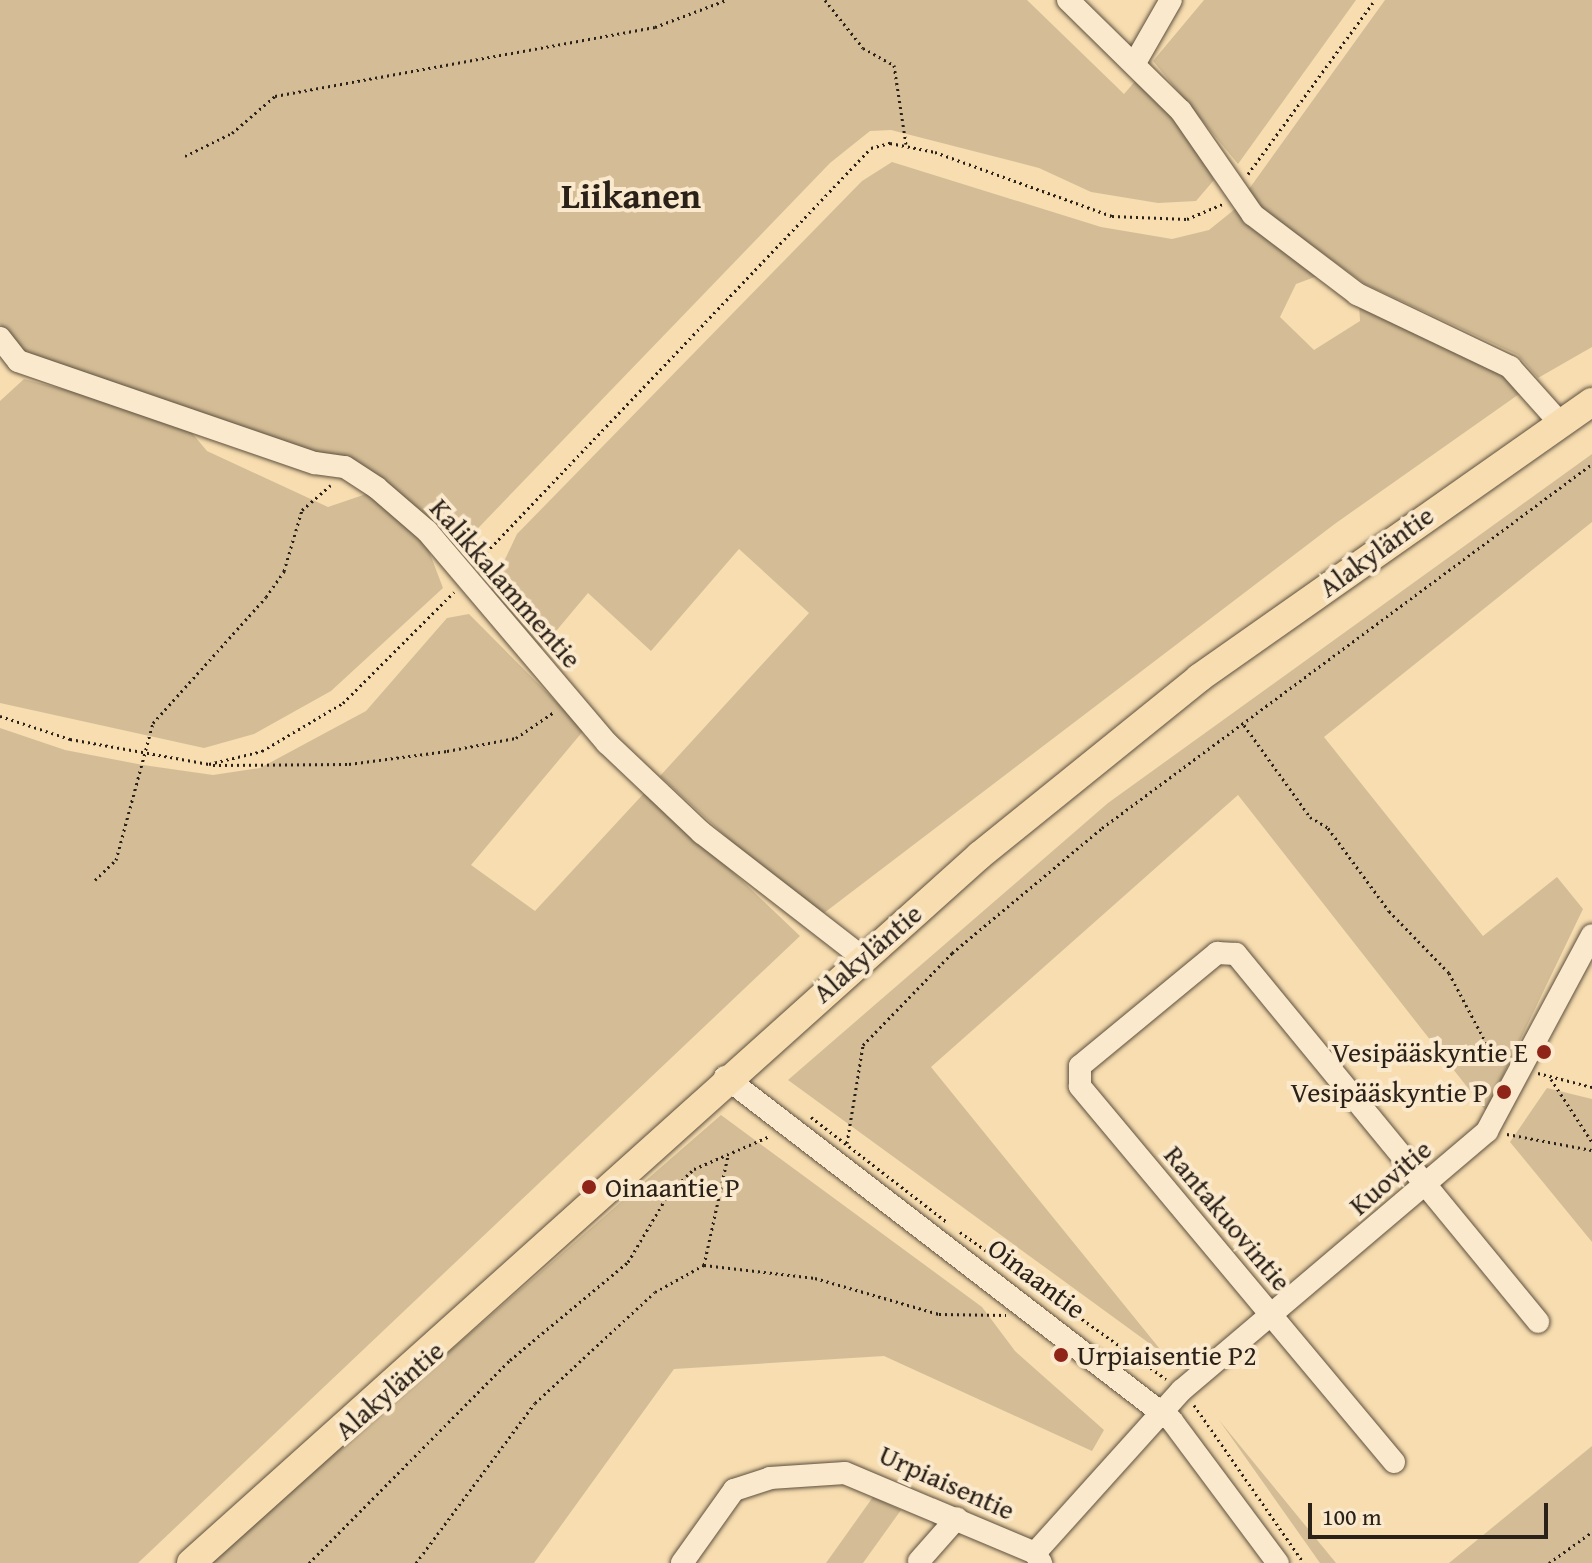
<!DOCTYPE html>
<meta charset="utf-8">
<style>
body{margin:0}
#map{position:relative;width:1592px;height:1563px;overflow:hidden;background:#f7ddb0;font-family:"Gentium Book Plus",serif}
div>[style]{position:absolute}
.green>*{inset:0;background:#d4bd96}
.path>*{height:3px;margin-top:-1.5px;transform-origin:0;background:repeating-linear-gradient(90deg,#2a2119 0 2px,transparent 0 6px)}
.roads{filter:drop-shadow(0 0 2px #5d503f) drop-shadow(0 0 2px #5d503f)}
.minor>*{height:22px;margin:-11px;padding:0 11px;transform-origin:11px;border-radius:11px;background:#fae9cc}
.major>*{height:28px;margin:-14px;padding:0 14px;transform-origin:14px;border-radius:14px;background:#f7ddb0}
.dots>*{width:22px;height:22px;translate:-50% -50%;box-sizing:border-box;border:4px solid #fae9cc;border-radius:50%}
span{translate:-50% -50%;white-space:nowrap;text-align:center;line-height:1.15;-webkit-text-stroke:8px #fae9cc;paint-order:stroke}
.street-label{font-size:28px;color:#2a2119}
.poi-label{font-size:28px;color:#2a2119}
.right{translate:-100% -50%;text-align:right}
.left{translate:0 -50%;text-align:left}
.district-label{font-size:36px;color:#2a2119;font-weight:700}
.scale{position:absolute;left:1308px;top:1503px;width:240px;height:36px;box-sizing:border-box;border:4px solid #2a2119;border-top:0;padding-left:10px;font-size:24px;line-height:28px;white-space:nowrap;color:#2a2119;-webkit-text-stroke:6px #fae9cc;paint-order:stroke}
</style>
<div id="map">
<div class="green">
<i style="clip-path:polygon(0 0,1027px 0,1124px 94px,1137px 79px,1186px 128px,1214px 180px,1196px 201px,1158px 203px,1091px 192px,1039px 168px,891px 130px,870px 131px,830px 163px,458px 549px,346px 464px,106px 387px,40px 364px,18px 348px,0 324px)"></i>
<i style="clip-path:polygon(1204px 0,1356px 0,1238px 164px,1153px 61px)"></i>
<i style="clip-path:polygon(1385px 0,1592px 0,1592px 347px,1538px 378px,1518px 355px,1365px 284px,1244px 196px)"></i>
<i style="clip-path:polygon(892px 162px,1101px 227px,1172px 239px,1209px 230px,1235px 209px,1320px 275px,1296px 284px,1280px 317px,1314px 350px,1360px 321px,1359px 304px,1502px 373px,1522px 392px,1336px 523px,824px 913px,758px 866px,660px 776px,809px 613px,739px 549px,651px 651px,588px 593px,541px 649px,489px 593px,517px 534px,862px 181px)"></i>
<i style="clip-path:polygon(24px 379px,181px 420px,207px 451px,328px 507px,372px 492px,424px 538px,443px 588px,331px 691px,254px 734px,204px 748px,0 703px,0 401px)"></i>
<i style="clip-path:polygon(1592px 454px,1592px 522px,1324px 737px,1483px 936px,1557px 877px,1583px 909px,1486px 1111px,1238px 795px,931px 1067px,1164px 1354px,788px 1080px,1108px 803px)"></i>
<i style="clip-path:polygon(469px 614px,584px 730px,471px 865px,535px 911px,647px 790px,800px 936px,138px 1563px,0 1563px,0 728px,65px 750px,143px 765px,213px 775px,260px 768px,366px 711px,447px 618px)"></i>
<i style="clip-path:polygon(1547px 1088px,1592px 1099px,1592px 1242px,1510px 1142px)"></i>
<i style="clip-path:polygon(721px 1115px,982px 1307px,1015px 1351px,1104px 1430px,1092px 1451px,884px 1356px,674px 1369px,534px 1563px,206px 1563px)"></i>
<i style="clip-path:polygon(1219px 1420px,1336px 1563px,1320px 1563px)"></i>
<i style="clip-path:polygon(1592px 1446px,1592px 1563px,1449px 1563px)"></i>
<i style="clip-path:polygon(873px 1497px,901px 1510px,863px 1563px,826px 1563px)"></i>
</div>
<div class="path">
<i style="left:825px;top:0;width:61px;rotate:51.6deg"></i>
<i style="left:863px;top:48px;width:35px;rotate:29deg"></i>
<i style="left:894px;top:65px;width:80px;rotate:81.4deg"></i>
<i style="left:185px;top:156px;width:52px;rotate:-26.1deg"></i>
<i style="left:232px;top:133px;width:57px;rotate:-40.7deg"></i>
<i style="left:275px;top:96px;width:386px;rotate:-10.3deg"></i>
<i style="left:655px;top:27px;width:76px;rotate:-20.8deg"></i>
<i style="left:1248px;top:174px;width:215px;rotate:-53.9deg"></i>
<i style="left:478px;top:561px;width:570px;rotate:-46.42deg"></i>
<i style="left:871px;top:148px;width:20px;rotate:-15deg"></i>
<i style="left:890px;top:143px;width:46px;rotate:11.3deg"></i>
<i style="left:935px;top:152px;width:188px;rotate:19.9deg"></i>
<i style="left:1112px;top:216px;width:75px;rotate:2.3deg"></i>
<i style="left:1187px;top:219px;width:39px;rotate:-23deg"></i>
<i style="left:0;top:716px;width:74px;rotate:18.2deg"></i>
<i style="left:70px;top:739px;width:141px;rotate:10.2deg"></i>
<i style="left:209px;top:764px;width:55px;rotate:-13.8deg"></i>
<i style="left:262px;top:751px;width:94px;rotate:-30.7deg"></i>
<i style="left:343px;top:703px;width:157px;rotate:-45deg"></i>
<i style="left:1244px;top:725px;width:113px;rotate:54.3deg"></i>
<i style="left:1310px;top:817px;width:21px;rotate:31deg"></i>
<i style="left:1328px;top:828px;width:103px;rotate:53.7deg"></i>
<i style="left:1389px;top:911px;width:86px;rotate:45.9deg"></i>
<i style="left:1449px;top:973px;width:96px;rotate:62.1deg"></i>
<i style="left:1494px;top:1058px;width:11px;rotate:22deg"></i>
<i style="left:213px;top:765px;width:136px;rotate:-0.4deg"></i>
<i style="left:349px;top:764px;width:99px;rotate:-7.6deg"></i>
<i style="left:447px;top:751px;width:70px;rotate:-10.7deg"></i>
<i style="left:516px;top:738px;width:46px;rotate:-34.4deg"></i>
<i style="left:95px;top:880px;width:29px;rotate:-44deg"></i>
<i style="left:116px;top:860px;width:142px;rotate:-74.9deg"></i>
<i style="left:153px;top:723px;width:169px;rotate:-48.1deg"></i>
<i style="left:266px;top:597px;width:32px;rotate:-55deg"></i>
<i style="left:284px;top:571px;width:64px;rotate:-73.6deg"></i>
<i style="left:302px;top:510px;width:38px;rotate:-41deg"></i>
<i style="left:1538px;top:1073px;width:56px;rotate:14.5deg"></i>
<i style="left:1551px;top:1079px;width:75px;rotate:56.9deg"></i>
<i style="left:811px;top:1117px;width:173px;rotate:37.7deg"></i>
<i style="left:1507px;top:1134px;width:86px;rotate:10.7deg"></i>
<i style="left:847px;top:1143px;width:99px;rotate:-80.7deg"></i>
<i style="left:863px;top:1045px;width:128px;rotate:-45.9deg"></i>
<i style="left:952px;top:953px;width:195px;rotate:-39.8deg"></i>
<i style="left:1102px;top:828px;width:610px;rotate:-36.61deg"></i>
<i style="left:960px;top:1232px;width:253px;rotate:35.5deg"></i>
<i style="left:704px;top:1265px;width:112px;rotate:-77.6deg"></i>
<i style="left:1194px;top:1405px;width:193px;rotate:55.2deg"></i>
<i style="left:309px;top:1563px;width:286px;rotate:-45.3deg"></i>
<i style="left:510px;top:1360px;width:153px;rotate:-39.7deg"></i>
<i style="left:628px;top:1262px;width:80px;rotate:-59.3deg"></i>
<i style="left:669px;top:1193px;width:35px;rotate:-44deg"></i>
<i style="left:694px;top:1169px;width:83px;rotate:-23.5deg"></i>
<i style="left:416px;top:1563px;width:199px;rotate:-53.4deg"></i>
<i style="left:535px;top:1403px;width:163px;rotate:-42.8deg"></i>
<i style="left:655px;top:1292px;width:56px;rotate:-28.9deg"></i>
<i style="left:704px;top:1265px;width:112px;rotate:6.7deg"></i>
<i style="left:815px;top:1278px;width:129px;rotate:16.2deg"></i>
<i style="left:939px;top:1314px;width:67px;rotate:0.9deg"></i>
<i style="left:1549px;top:1563px;width:53px;rotate:-35.8deg"></i>
</div>
<div class="roads">
<div class="minor">
<i style="left:1068px;top:0;width:158px;rotate:44.5deg"></i>
<i style="left:1181px;top:111px;width:126px;rotate:55.3deg"></i>
<i style="left:1253px;top:215px;width:131px;rotate:37.2deg"></i>
<i style="left:1357px;top:294px;width:170px;rotate:25.5deg"></i>
<i style="left:1510px;top:367px;width:75px;rotate:48.2deg"></i>
<i style="left:1136px;top:61px;width:70px;rotate:-60.2deg"></i>
<i style="left:0;top:338px;width:29px;rotate:52deg"></i>
<i style="left:18px;top:361px;width:314px;rotate:19deg"></i>
<i style="left:315px;top:463px;width:30px;rotate:8deg"></i>
<i style="left:345px;top:467px;width:38px;rotate:33deg"></i>
<i style="left:377px;top:488px;width:66px;rotate:40.7deg"></i>
<i style="left:427px;top:531px;width:278px;rotate:49.7deg"></i>
<i style="left:607px;top:743px;width:131px;rotate:43.5deg"></i>
<i style="left:702px;top:833px;width:202px;rotate:37.8deg"></i>
<i style="left:725px;top:1077px;width:564px;rotate:37.58deg"></i>
<i style="left:1172px;top:1421px;width:177px;rotate:53.3deg"></i>
<i style="left:1394px;top:1462px;width:490px;rotate:-129.9deg"></i>
<i style="left:1080px;top:1086px;width:20px;rotate:-90deg"></i>
<i style="left:1080px;top:1066px;width:178px;rotate:-39.5deg"></i>
<i style="left:1217px;top:953px;width:19px;rotate:3deg"></i>
<i style="left:1236px;top:954px;width:476px;rotate:50.6deg"></i>
<i style="left:1035px;top:1553px;width:219px;rotate:-48deg"></i>
<i style="left:1182px;top:1390px;width:400px;rotate:-40.3deg"></i>
<i style="left:1487px;top:1131px;width:222px;rotate:-61.8deg"></i>
<i style="left:919px;top:1561px;width:57px;rotate:-48.5deg"></i>
<i style="left:682px;top:1563px;width:90px;rotate:-54.5deg"></i>
<i style="left:734px;top:1490px;width:38px;rotate:-18deg"></i>
<i style="left:770px;top:1478px;width:75px;rotate:-3.8deg"></i>
<i style="left:845px;top:1473px;width:206px;rotate:22.8deg"></i>
<i style="left:1035px;top:1553px;width:12px;rotate:59deg"></i>
</div>
<div class="major">
<i style="left:191px;top:1563px;width:1060px;rotate:-41.9deg"></i>
<i style="left:980px;top:855px;width:282px;rotate:-38.9deg"></i>
<i style="left:1199px;top:678px;width:480px;rotate:-35.1deg"></i>
</div>
</div>
<div class="dots">
<i style="left:1544px;top:1052px;background:#8f2418"></i>
<i style="left:1504px;top:1092px;background:#8f2418"></i>
<i style="left:589px;top:1187px;background:#8f2418"></i>
<i style="left:1061px;top:1355px;background:#8f2418"></i>
</div>
<div class="street-label">
<span style="left:1376px;top:551px;rotate:-36deg">Alakyläntie</span>
<span style="left:506px;top:583px;rotate:49deg">Kalikkalammentie</span>
<span style="left:867px;top:953px;rotate:-41deg">Alakyläntie</span>
<span style="left:1390px;top:1177px;rotate:-41deg">Kuovitie</span>
<span style="left:1228px;top:1218px;rotate:50deg">Rantakuovintie</span>
<span style="left:1037px;top:1278px;rotate:37deg">Oinaantie</span>
<span style="left:389px;top:1390px;rotate:-41deg">Alakyläntie</span>
<span style="left:947px;top:1482px;rotate:24deg">Urpiaisentie</span>
</div>
<div class="poi-label">
<span class="right" style="left:1528px;top:1052px">Vesipääskyntie E</span>
<span class="right" style="left:1488px;top:1092px">Vesipääskyntie P</span>
<span class="left" style="left:605px;top:1187px">Oinaantie P</span>
<span class="left" style="left:1077px;top:1355px">Urpiaisentie P2</span>
</div>
<div class="district-label">
<span style="left:631px;top:195px">Liikanen</span>
</div>
<div class="scale">100 m</div>
</div>
